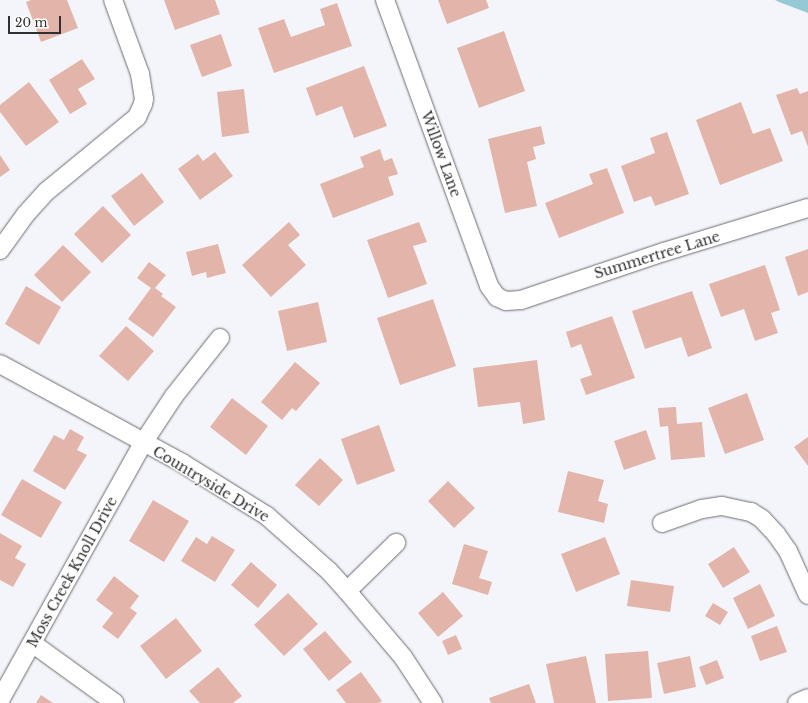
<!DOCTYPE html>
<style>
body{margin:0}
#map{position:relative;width:808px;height:703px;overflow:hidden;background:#f4f5fa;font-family:"Libre Baskerville",serif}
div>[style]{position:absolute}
.water>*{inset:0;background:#96c9d6}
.building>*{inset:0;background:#e3b5aa}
.roads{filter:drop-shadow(0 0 1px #6b6c70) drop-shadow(0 0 1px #6b6c70)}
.minor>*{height:18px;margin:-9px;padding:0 9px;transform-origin:9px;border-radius:9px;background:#fff}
span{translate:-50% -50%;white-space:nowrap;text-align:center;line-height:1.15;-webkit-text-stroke:3px #fff;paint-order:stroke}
.street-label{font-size:14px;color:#303032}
.scale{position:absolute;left:8px;top:16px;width:53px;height:18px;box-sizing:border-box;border:2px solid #303032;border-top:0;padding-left:5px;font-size:12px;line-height:14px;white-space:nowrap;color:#303032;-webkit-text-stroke:3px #fff;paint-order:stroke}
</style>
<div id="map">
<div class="water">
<i style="clip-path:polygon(775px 0,808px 0,808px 13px,779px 2px)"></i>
</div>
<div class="building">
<i style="clip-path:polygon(31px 0,67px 0,78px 28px,41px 42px,26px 2px)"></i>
<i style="clip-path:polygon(164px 0,215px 0,220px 14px,175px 30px)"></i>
<i style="clip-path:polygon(438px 0,486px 0,489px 8px,447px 24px)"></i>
<i style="clip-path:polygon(337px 3px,352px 46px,274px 73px,258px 28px,284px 19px,291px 37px,325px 25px,320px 9px)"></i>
<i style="clip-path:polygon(504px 31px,525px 91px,479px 108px,457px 48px)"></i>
<i style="clip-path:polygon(221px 34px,232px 66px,202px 77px,190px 45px)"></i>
<i style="clip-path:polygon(82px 59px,95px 79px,78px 89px,87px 104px,70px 114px,49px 80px)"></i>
<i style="clip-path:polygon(364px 66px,387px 126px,354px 138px,342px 106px,316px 116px,306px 88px)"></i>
<i style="clip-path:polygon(29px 82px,59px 122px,26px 146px,0 112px,0 105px)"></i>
<i style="clip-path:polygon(797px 88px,800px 94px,808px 91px,808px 147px,802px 131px,791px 135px,776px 95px)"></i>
<i style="clip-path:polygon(244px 89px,249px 133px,222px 137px,217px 92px)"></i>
<i style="clip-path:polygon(741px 102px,753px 134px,770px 128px,783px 161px,720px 185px,696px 120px)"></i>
<i style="clip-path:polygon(541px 126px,545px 144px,533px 147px,536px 159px,527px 162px,537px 206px,505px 213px,488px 139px)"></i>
<i style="clip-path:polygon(667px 132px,689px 194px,655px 206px,651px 196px,634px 202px,621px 166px,655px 153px,650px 138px)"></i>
<i style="clip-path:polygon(380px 149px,384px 161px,392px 158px,398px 174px,388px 177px,394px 195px,333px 218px,320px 184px,364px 167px,360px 157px)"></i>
<i style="clip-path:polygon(215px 152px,233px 176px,200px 200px,178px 169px,198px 154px,203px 161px)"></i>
<i style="clip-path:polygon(0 155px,10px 170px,0 177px)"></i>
<i style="clip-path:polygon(607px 168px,624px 213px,559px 238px,545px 203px,593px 184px,589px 174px)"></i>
<i style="clip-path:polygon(142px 173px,164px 202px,134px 226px,111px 196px)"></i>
<i style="clip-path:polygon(103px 206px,131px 235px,102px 263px,74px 234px)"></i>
<i style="clip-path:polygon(289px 222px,300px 235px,288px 245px,306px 265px,271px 297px,242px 265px)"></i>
<i style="clip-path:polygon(419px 222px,427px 242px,413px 246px,427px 284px,388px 298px,367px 240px)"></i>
<i style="clip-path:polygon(218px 244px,226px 273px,207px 278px,206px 272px,192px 276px,186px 252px)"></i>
<i style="clip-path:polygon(63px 245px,91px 272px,62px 302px,34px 275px)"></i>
<i style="clip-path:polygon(808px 249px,808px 292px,798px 296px,785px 257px)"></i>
<i style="clip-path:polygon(149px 262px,166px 275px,155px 288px,163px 294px,161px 296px,176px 307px,153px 337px,128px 319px,151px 288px,137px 278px)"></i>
<i style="clip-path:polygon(765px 265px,780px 310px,771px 313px,778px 333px,755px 341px,744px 309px,721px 317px,709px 284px)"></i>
<i style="clip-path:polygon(26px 286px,61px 307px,39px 345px,5px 324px)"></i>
<i style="clip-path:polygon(692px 291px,712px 348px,688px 357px,681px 337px,645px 349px,632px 311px)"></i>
<i style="clip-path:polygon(433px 299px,456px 366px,400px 385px,377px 318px)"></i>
<i style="clip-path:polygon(318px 302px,327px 342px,287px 351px,278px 311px)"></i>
<i style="clip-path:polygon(612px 316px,635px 378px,586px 395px,580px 379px,592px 375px,581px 344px,571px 348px,566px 332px)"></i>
<i style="clip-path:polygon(126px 326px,154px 351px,128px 381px,99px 356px)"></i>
<i style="clip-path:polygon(537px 360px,545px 420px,523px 424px,520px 402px,478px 407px,473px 368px)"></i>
<i style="clip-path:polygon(295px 362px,320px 383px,296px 411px,292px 408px,282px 420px,261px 402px)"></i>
<i style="clip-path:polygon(747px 393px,764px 440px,725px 454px,708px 408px)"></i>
<i style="clip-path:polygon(232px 398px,268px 426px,246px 455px,210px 427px)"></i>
<i style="clip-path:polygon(676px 407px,677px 424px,702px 422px,705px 457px,671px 460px,668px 426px,660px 427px,658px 408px)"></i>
<i style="clip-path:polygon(379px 425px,395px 471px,357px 485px,341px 439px)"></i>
<i style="clip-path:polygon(70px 429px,84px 437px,77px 450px,87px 455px,65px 490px,33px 471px,54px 435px,64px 440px)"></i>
<i style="clip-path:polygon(646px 430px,656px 459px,624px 470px,614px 441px)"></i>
<i style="clip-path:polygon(808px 437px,808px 466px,794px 447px)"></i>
<i style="clip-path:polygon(320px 458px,343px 480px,319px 506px,295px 485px)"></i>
<i style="clip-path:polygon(568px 471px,604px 480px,598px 501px,608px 504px,604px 523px,558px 512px)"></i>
<i style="clip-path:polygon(22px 479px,62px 502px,41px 538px,1px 515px)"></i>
<i style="clip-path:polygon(448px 481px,475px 508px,454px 528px,428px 501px)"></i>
<i style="clip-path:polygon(153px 500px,189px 521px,164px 562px,129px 541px)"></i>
<i style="clip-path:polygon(0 533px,22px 546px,15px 558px,26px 564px,13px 587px,0 580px)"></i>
<i style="clip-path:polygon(212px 536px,235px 550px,215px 582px,181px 561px,196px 537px,207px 544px)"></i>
<i style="clip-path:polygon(605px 537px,620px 574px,576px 592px,561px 554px)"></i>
<i style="clip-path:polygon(464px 544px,488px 551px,479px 578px,492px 582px,488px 595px,452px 584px)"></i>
<i style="clip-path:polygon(734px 547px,750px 572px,723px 588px,708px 564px)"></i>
<i style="clip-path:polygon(251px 562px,277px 585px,258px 608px,231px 585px)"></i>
<i style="clip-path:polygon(114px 576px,139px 596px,130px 608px,137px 613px,118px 639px,102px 627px,113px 613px,96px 600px)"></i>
<i style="clip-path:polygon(631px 580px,674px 586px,670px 612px,627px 606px)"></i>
<i style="clip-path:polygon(760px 584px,775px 616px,748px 629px,733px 598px)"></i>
<i style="clip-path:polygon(443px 592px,463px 616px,438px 637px,418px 613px)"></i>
<i style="clip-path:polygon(288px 593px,318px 624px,284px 656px,254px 625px)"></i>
<i style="clip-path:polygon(713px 603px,728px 612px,720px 625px,705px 616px)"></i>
<i style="clip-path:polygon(176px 618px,202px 651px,166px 679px,140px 646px)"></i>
<i style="clip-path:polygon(777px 626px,787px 652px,760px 661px,751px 636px)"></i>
<i style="clip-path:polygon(325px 631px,352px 662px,329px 681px,303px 649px)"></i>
<i style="clip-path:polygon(456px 635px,462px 649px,448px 655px,442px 641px)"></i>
<i style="clip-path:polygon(648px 651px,652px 698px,608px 701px,605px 654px)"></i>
<i style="clip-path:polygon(586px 656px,596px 703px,554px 703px,546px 664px)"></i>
<i style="clip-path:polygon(690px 656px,696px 687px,664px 694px,657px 663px)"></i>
<i style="clip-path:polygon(717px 660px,724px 678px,706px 685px,699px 667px)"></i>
<i style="clip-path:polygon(218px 667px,242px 696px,233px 703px,200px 703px,189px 691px)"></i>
<i style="clip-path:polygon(361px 672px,382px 701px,379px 703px,346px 703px,336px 690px)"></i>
<i style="clip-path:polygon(529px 684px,536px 703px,491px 703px,489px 698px)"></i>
<i style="clip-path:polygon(41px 695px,53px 703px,36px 703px)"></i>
</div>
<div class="roads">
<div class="minor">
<i style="left:385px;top:0;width:304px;rotate:70deg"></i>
<i style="left:489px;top:286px;width:14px;rotate:54deg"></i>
<i style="left:497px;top:297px;width:10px;rotate:24deg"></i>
<i style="left:506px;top:301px;width:15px;rotate:-4deg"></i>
<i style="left:521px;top:300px;width:151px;rotate:-18.6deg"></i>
<i style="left:664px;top:252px;width:151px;rotate:-17deg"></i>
<i style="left:0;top:250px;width:44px;rotate:-54.2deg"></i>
<i style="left:26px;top:214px;width:31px;rotate:-48deg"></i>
<i style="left:47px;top:191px;width:117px;rotate:-39.4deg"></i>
<i style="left:137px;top:117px;width:14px;rotate:-65deg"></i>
<i style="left:143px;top:104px;width:5px;rotate:-79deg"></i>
<i style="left:144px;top:99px;width:25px;rotate:-99deg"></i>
<i style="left:140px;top:74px;width:79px;rotate:-110deg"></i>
<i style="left:0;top:364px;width:207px;rotate:28.5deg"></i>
<i style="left:182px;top:463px;width:100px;rotate:31.9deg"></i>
<i style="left:267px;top:516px;width:83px;rotate:41.6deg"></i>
<i style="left:329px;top:571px;width:27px;rotate:48deg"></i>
<i style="left:347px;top:591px;width:87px;rotate:49.7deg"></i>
<i style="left:403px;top:657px;width:55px;rotate:56.9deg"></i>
<i style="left:662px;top:523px;width:42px;rotate:-19.3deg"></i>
<i style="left:702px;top:509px;width:20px;rotate:-9deg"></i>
<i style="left:722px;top:506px;width:30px;rotate:12deg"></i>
<i style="left:751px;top:512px;width:13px;rotate:32deg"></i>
<i style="left:762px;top:519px;width:21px;rotate:47deg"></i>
<i style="left:776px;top:534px;width:21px;rotate:55deg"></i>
<i style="left:788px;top:551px;width:48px;rotate:65.6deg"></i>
<i style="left:347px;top:591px;width:69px;rotate:-44.4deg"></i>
<i style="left:32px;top:643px;width:102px;rotate:35.9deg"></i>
<i style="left:0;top:700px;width:294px;rotate:-60.9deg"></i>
<i style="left:143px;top:443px;width:56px;rotate:-56.6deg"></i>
<i style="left:174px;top:396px;width:74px;rotate:-51.6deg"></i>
<i style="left:797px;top:703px;width:12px;rotate:-24deg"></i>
</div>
</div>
<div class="street-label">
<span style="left:441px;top:154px;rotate:70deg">Willow Lane</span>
<span style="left:657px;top:255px;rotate:-17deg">Summertree Lane</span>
<span style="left:211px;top:484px;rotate:31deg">Countryside Drive</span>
<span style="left:72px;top:572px;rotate:-61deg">Moss Creek Knoll Drive</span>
</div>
<div class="scale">20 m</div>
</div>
